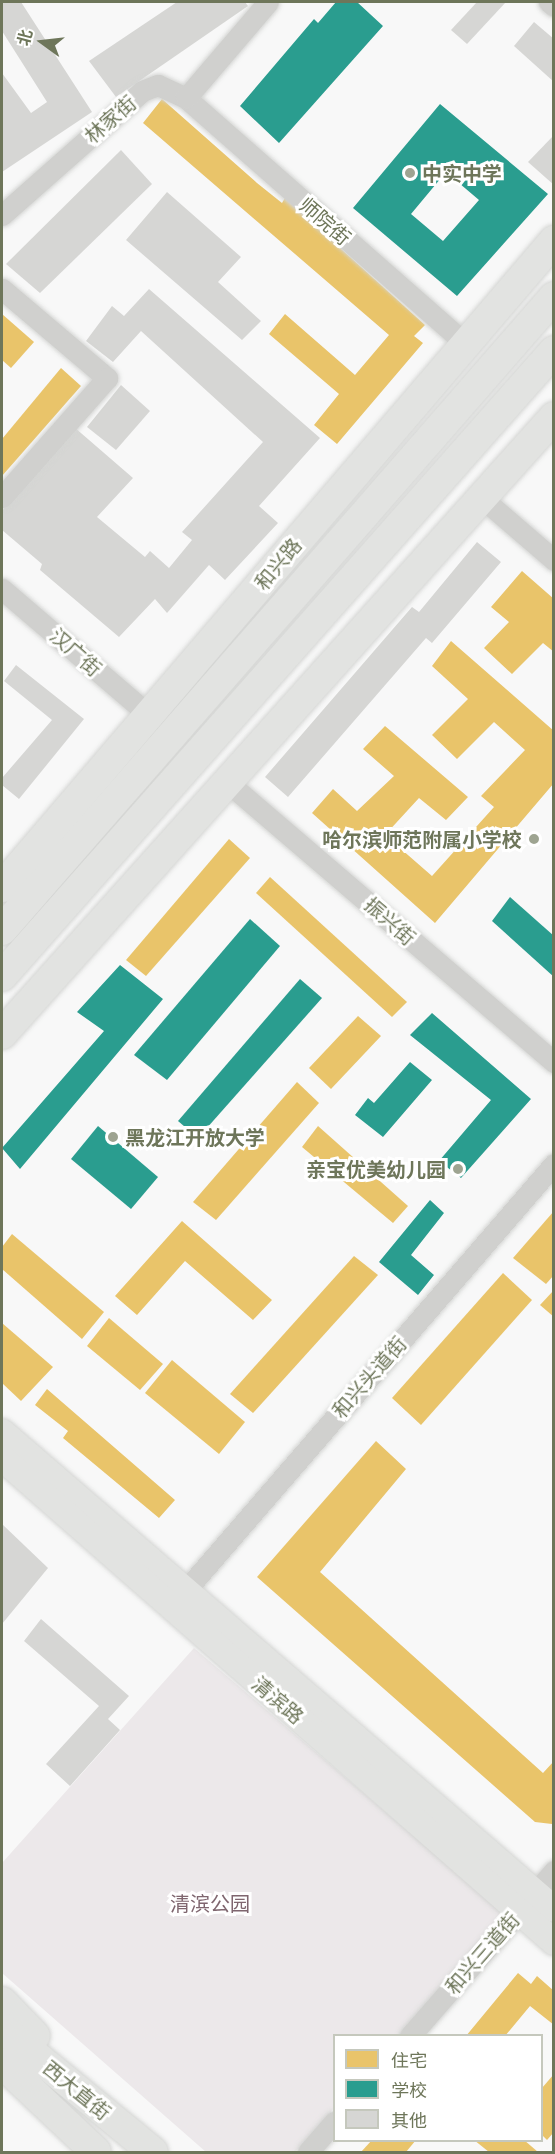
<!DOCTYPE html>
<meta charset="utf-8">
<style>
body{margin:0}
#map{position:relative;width:555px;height:2154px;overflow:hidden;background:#f8f8f8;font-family:Quicksand,"Noto Sans SC",sans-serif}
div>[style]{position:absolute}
.green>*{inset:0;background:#ece8ea}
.homes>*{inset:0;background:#e9c46a}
.schools>*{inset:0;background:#2a9d8f}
.building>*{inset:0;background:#d6d6d4}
.roads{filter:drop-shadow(0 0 2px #d4d5d3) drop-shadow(0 0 2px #d4d5d3)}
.minor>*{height:21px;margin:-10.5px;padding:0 10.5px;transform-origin:10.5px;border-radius:10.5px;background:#d0d0ce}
.major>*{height:26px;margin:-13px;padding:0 13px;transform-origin:13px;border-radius:13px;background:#e2e3e1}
.highway>*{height:30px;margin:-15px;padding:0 15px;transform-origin:15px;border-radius:15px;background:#e2e3e1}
.dots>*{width:16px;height:16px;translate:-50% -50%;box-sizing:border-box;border:3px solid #fff;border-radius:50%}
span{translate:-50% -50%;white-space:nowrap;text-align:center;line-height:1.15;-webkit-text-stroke:6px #fff;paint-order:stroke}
.street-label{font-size:20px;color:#6e765a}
.poi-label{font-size:20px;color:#6e765a;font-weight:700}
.left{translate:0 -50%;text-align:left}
.right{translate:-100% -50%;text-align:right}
.park-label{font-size:20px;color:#7f666f}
.frame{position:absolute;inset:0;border:3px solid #6e765a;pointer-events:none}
.legend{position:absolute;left:333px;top:2034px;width:210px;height:108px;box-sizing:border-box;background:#fff;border:2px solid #c5c8bd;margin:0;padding:8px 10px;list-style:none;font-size:18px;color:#6e765a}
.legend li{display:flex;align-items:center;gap:12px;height:30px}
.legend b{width:30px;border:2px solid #c5c8bd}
.north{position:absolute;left:12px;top:12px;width:60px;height:60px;-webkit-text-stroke:4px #fff;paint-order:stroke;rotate:285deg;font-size:16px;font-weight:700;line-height:24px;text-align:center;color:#6e765a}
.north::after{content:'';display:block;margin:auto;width:21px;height:27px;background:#6e765a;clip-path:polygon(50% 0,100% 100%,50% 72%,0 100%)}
</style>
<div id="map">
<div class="green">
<i style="clip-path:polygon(194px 1648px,507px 1916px,400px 2035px,334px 2036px,334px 2108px,295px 2152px,206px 2152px,2px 1973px,2px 1863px)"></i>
</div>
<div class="homes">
<i style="clip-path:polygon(162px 99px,257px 183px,282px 203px,285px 198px,425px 325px,414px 336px,423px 343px,337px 444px,314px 425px,339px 394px,269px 334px,285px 314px,355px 375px,389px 335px,143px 123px)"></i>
<i style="clip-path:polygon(2px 314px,34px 342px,11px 368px,2px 360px)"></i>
<i style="clip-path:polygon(61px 368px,81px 386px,2px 476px,2px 439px)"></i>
<i style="clip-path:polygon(522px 571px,554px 599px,554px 652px,543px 643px,512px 674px,484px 648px,509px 622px,491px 607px)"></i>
<i style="clip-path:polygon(451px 641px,554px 731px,554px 783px,435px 923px,312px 813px,333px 789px,357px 811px,394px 776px,363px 749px,385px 726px,468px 797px,446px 820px,419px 798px,385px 835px,432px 876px,494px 807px,481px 796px,525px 750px,494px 722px,457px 759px,432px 735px,468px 699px,432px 666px)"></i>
<i style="clip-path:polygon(229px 839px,250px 858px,146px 976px,126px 960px)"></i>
<i style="clip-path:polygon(270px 877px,407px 1002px,392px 1017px,256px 893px)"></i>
<i style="clip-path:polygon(358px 1016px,381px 1036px,331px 1089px,309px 1068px)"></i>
<i style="clip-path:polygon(297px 1082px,319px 1103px,216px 1220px,193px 1202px)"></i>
<i style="clip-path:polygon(318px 1126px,408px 1206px,393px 1223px,302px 1147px)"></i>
<i style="clip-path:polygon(554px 1211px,554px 1275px,546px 1284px,513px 1258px)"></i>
<i style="clip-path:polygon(182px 1221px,272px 1300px,253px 1320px,185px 1261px,137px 1315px,115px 1296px)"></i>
<i style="clip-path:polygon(12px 1234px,104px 1312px,82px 1339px,2px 1269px,2px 1247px)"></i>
<i style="clip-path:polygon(354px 1256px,378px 1275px,253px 1413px,230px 1394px)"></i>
<i style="clip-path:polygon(503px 1273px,532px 1300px,421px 1425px,392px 1398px)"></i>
<i style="clip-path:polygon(554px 1290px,554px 1317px,540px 1305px)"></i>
<i style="clip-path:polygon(109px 1318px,163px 1364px,140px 1390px,87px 1346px)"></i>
<i style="clip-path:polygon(2px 1323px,53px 1367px,21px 1401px,2px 1383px)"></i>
<i style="clip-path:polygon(172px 1360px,245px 1422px,219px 1454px,145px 1393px)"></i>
<i style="clip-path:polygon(47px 1389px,175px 1500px,159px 1518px,63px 1438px,68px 1431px,35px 1405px)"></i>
<i style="clip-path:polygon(376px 1441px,406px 1469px,320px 1572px,543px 1773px,554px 1761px,552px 1824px,535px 1822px,257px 1577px)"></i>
<i style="clip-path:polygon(518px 1973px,531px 1984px,537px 1976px,554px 1991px,554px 2025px,530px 2006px,505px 2036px,466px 2036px)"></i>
<i style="clip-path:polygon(554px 2074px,554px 2132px,547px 2140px,542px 2135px,542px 2088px)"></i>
<i style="clip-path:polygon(372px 2140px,416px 2140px,406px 2152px,361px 2152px)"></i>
<i style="clip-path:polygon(474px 2140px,524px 2140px,538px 2152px,489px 2152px)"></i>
</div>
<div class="schools">
<i style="clip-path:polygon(336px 2px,357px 2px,383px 26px,279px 143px,240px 106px,314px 19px,318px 23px)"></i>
<i style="clip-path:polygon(evenodd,440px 104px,548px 194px,457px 296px,353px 208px,440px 104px,446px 172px,479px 200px,443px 241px,411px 214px,446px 172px)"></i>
<i style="clip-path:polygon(510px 897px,554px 936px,554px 977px,492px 921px)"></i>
<i style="clip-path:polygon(250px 919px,280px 946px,167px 1080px,134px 1055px)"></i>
<i style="clip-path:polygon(120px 965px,163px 999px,20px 1169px,2px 1148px,104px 1031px,77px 1012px)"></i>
<i style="clip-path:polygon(300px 979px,322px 998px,198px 1138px,178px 1121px)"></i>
<i style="clip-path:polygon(432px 1013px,531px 1099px,461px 1178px,439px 1161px,491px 1100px,410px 1035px)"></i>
<i style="clip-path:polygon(410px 1062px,432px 1080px,383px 1137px,355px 1115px,368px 1098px,374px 1103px)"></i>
<i style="clip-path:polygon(98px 1126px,158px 1177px,131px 1209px,71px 1159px)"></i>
<i style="clip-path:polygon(430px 1200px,444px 1213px,411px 1255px,434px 1275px,418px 1295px,379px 1262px)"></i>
</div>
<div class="building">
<i style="clip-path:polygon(2px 2px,21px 2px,92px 112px,2px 172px,2px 73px,31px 113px,47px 102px,2px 31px)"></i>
<i style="clip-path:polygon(177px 2px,245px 2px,248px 6px,116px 97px,89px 61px)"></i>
<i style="clip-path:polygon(477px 2px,506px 2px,467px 44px,451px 30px)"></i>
<i style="clip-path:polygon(534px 22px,554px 39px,554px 82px,514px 46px)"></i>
<i style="clip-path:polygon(554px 135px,554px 185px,528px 162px)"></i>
<i style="clip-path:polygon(121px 150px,152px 184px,40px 293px,6px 264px)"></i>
<i style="clip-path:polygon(167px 192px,241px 257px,218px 282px,261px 321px,242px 340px,126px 240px)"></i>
<i style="clip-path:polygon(149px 289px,320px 438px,259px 506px,278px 523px,225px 580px,209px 565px,167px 613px,155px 599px,119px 637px,40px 570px,42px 564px,2px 530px,2px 511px,74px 427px,133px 478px,97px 517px,145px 557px,150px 551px,169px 568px,192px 540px,182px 532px,263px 442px,141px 331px,113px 362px,86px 341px,112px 306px,124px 316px)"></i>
<i style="clip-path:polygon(121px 385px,150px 411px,116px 450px,87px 427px)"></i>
<i style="clip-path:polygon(477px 542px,501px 562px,432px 643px,426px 638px,288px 797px,265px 777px,412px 607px,419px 612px)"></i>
<i style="clip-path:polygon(16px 665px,84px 719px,19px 799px,2px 785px,2px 778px,52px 720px,4px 681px)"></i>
<i style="clip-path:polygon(2px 1524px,48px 1568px,2px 1624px)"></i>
<i style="clip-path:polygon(41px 1619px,129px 1696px,108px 1719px,120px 1730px,70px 1786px,46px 1764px,99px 1706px,24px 1641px)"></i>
</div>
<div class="roads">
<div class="minor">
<i style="left:549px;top:2px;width:6px;rotate:39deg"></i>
<i style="left:186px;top:98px;width:371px;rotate:41.3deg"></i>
<i style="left:2px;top:215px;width:187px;rotate:-41.5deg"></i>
<i style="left:142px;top:91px;width:17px;rotate:-21deg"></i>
<i style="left:158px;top:85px;width:31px;rotate:25deg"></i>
<i style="left:186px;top:98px;width:126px;rotate:-49.5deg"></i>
<i style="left:2px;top:289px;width:138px;rotate:40.3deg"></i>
<i style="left:107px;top:378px;width:159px;rotate:131.4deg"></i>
<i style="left:483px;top:499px;width:94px;rotate:40.7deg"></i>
<i style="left:2px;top:589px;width:195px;rotate:40.6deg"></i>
<i style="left:226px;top:781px;width:432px;rotate:40.6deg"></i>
<i style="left:185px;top:1591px;width:564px;rotate:-49.17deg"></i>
<i style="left:410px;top:2036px;width:219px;rotate:-48.9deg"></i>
<i style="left:308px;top:2152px;width:40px;rotate:-49deg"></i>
</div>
<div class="major">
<i style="left:2px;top:1432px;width:730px;rotate:40.83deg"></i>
<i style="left:2px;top:1458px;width:734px;rotate:41.24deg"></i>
</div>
<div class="highway">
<i style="left:2px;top:887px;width:850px;rotate:-49.49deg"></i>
<i style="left:2px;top:930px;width:840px;rotate:-48.91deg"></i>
<i style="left:2px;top:976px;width:834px;rotate:-48.55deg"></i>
<i style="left:2px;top:1034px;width:828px;rotate:-48.18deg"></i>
<i style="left:2px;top:2002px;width:47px;rotate:45.9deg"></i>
<i style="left:2px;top:2028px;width:195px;rotate:39.4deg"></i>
<i style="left:2px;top:2063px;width:129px;rotate:43.4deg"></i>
</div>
</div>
<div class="dots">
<i style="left:410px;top:173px;background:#9ea491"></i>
<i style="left:534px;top:839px;background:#9ea491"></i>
<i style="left:113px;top:1137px;background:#9ea491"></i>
<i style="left:458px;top:1169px;background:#9ea491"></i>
</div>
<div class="street-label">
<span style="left:110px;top:119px;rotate:-41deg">林家街</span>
<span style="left:325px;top:221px;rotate:41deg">师院街</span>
<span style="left:278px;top:564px;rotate:-50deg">和兴路</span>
<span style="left:76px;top:652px;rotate:41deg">汉广街</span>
<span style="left:390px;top:921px;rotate:41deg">振兴街</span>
<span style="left:369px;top:1377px;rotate:-49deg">和兴头道街</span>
<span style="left:278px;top:1700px;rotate:41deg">清滨路</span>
<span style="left:482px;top:1953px;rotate:-49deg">和兴三道街</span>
<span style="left:77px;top:2090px;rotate:39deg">西大直街</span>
</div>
<div class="poi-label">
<span class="left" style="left:422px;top:173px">中实中学</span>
<span class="right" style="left:522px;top:839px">哈尔滨师范附属小学校</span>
<span class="left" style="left:125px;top:1137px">黑龙江开放大学</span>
<span class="right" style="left:446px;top:1169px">亲宝优美幼儿园</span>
</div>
<div class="park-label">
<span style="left:210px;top:1903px">清滨公园</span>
</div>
<div class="frame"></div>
<ul class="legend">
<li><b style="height:16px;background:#e9c46a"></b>住宅</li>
<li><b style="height:16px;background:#2a9d8f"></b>学校</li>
<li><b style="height:16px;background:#d6d6d4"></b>其他</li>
</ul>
<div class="north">北</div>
</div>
